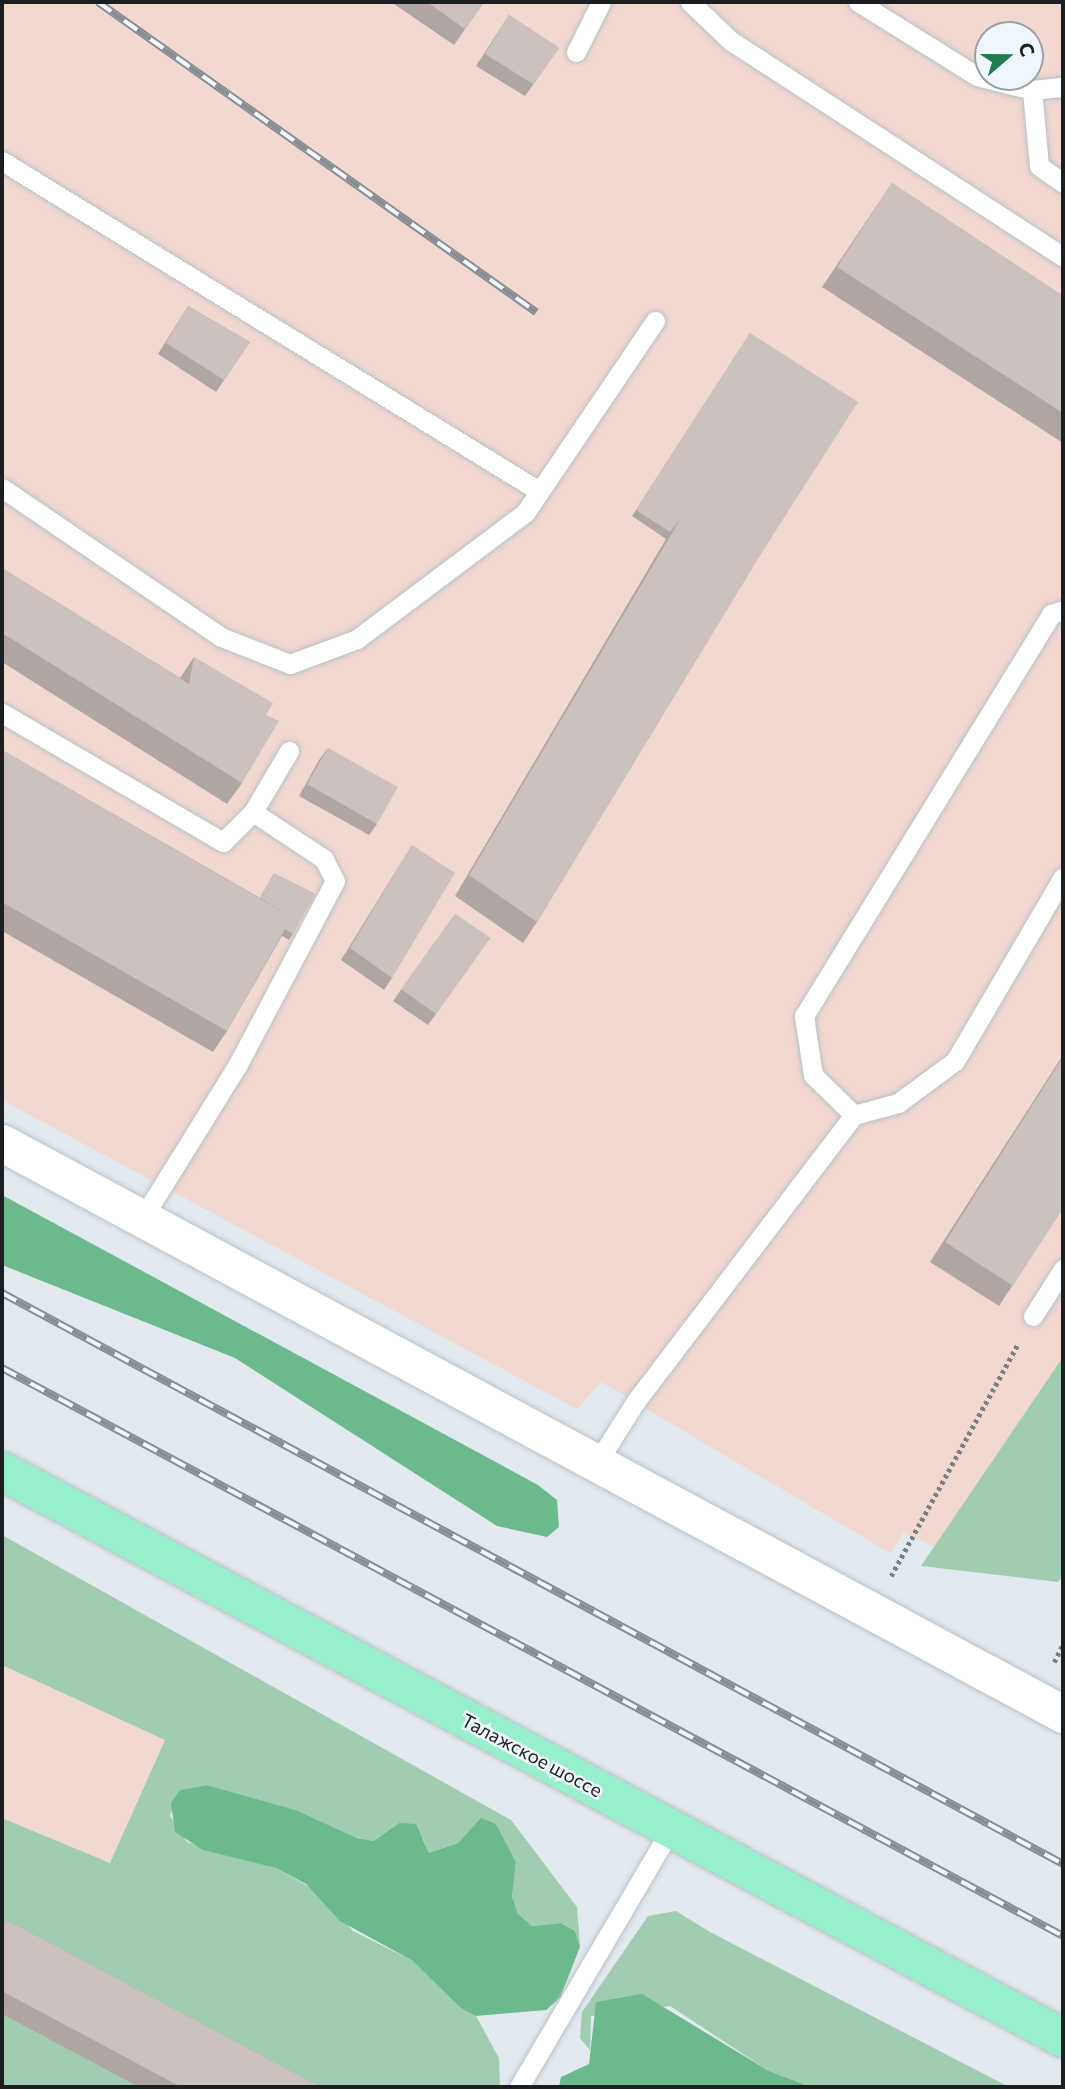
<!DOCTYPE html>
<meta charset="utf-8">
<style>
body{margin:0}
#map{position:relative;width:1065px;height:2089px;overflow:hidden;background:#e2e9ef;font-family:Commissioner,sans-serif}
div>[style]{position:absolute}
.industrial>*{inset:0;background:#f1d8d1}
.green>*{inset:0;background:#a0ccb1}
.forest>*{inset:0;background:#6db98e}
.path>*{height:4.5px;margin-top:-2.25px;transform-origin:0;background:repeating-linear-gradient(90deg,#7a7f83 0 3.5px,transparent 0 7px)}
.roads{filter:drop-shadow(0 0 2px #b9c0c6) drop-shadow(0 0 2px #b9c0c6)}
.lane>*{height:19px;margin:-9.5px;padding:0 9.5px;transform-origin:9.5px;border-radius:9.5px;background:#fff}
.street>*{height:37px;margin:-18.5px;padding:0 18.5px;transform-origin:18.5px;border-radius:18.5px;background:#fff}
.primary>*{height:38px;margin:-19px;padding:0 19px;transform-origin:19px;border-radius:19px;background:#97efcb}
.rail>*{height:8px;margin-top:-4px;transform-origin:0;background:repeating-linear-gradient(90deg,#eff6fd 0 16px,#888d91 0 32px);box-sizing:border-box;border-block:2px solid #888d91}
.wall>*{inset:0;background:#afa6a4}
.building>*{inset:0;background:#cbc1bf}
span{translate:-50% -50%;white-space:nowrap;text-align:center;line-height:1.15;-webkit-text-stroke:5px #eff6fd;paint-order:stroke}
.street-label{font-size:19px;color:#1c1f21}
.frame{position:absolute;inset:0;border:4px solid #1c1f21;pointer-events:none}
.north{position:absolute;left:974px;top:21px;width:70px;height:70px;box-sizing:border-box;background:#eff6fd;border:2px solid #9ba0a5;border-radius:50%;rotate:70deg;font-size:19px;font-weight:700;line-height:28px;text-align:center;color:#1c1f21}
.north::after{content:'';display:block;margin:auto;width:24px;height:32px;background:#237c51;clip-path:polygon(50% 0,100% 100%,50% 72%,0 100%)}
</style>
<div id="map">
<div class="industrial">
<i style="clip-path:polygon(evenodd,2px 2px,1063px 2px,1063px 1565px,953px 1556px,904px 1532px,890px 1553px,601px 1382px,577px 1409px,2px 1100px,2px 2px,988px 35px,1030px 35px,1030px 77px,988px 77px,988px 35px)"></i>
<i style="clip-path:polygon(2px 1665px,165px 1739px,110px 1863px,2px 1818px)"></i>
</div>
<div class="green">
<i style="clip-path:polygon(1063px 1357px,1063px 1576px,1058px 1582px,921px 1566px)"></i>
<i style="clip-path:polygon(2px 1535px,511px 1820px,577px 1907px,580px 1947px,575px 1931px,561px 1923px,532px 1926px,518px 1914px,512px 1898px,516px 1862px,496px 1824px,481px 1819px,458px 1843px,429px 1853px,423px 1838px,399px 1823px,372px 1841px,357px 1838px,296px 1810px,207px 1785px,180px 1790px,170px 1816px,187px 1842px,276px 1868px,320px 1893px,353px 1931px,413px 1961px,476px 2016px,499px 2058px,500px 2087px,2px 2087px,2px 1818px,110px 1863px,165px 1740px,2px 1665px)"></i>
<i style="clip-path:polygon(676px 1911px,710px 1932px,1009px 2087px,811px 2087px,769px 2071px,670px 2006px,591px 2016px,590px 2050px,580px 2038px,582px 2012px,648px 1916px)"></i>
</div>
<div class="forest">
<i style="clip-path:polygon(2px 1195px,538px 1485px,557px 1500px,559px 1527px,547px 1537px,497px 1526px,235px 1358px,2px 1265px)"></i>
<i style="clip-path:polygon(207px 1785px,296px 1810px,357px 1838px,373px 1841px,399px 1823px,416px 1824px,429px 1853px,458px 1843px,481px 1818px,496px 1824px,516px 1862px,512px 1897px,518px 1914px,532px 1926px,561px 1923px,575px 1931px,580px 1947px,560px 1998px,546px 2010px,476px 2016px,461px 2008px,413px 1961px,340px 1921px,306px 1884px,276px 1868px,203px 1850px,175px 1832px,171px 1803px,180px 1790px)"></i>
<i style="clip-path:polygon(642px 1994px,769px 2071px,811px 2087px,559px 2087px,561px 2077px,589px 2064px,596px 2002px)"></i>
</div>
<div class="path">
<i style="left:891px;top:1576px;width:264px;rotate:-61.3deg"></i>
<i style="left:1054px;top:1662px;width:20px;rotate:-63deg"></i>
</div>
<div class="roads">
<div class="lane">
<i style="left:690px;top:2px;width:57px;rotate:43.6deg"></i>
<i style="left:731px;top:41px;width:396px;rotate:33deg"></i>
<i style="left:858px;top:2px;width:140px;rotate:31.9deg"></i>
<i style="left:977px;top:76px;width:57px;rotate:14.3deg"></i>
<i style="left:1032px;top:90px;width:31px;rotate:-6deg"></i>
<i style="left:576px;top:52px;width:56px;rotate:-63.4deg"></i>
<i style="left:1032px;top:90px;width:76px;rotate:84.7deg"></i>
<i style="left:1039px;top:166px;width:29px;rotate:35deg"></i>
<i style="left:2px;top:161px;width:630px;rotate:31.57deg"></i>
<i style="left:2px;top:488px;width:265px;rotate:34.2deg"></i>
<i style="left:221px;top:637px;width:74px;rotate:21.4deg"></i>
<i style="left:290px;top:664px;width:72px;rotate:-20.5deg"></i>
<i style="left:357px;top:639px;width:210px;rotate:-36.9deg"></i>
<i style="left:525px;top:513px;width:232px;rotate:-55.9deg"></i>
<i style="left:2px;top:713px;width:256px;rotate:30.3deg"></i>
<i style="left:223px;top:842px;width:42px;rotate:-45deg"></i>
<i style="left:253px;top:812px;width:71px;rotate:-59.5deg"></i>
<i style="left:854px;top:1115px;width:57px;rotate:-135.7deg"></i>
<i style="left:813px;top:1075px;width:60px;rotate:-98.7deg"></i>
<i style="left:804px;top:1016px;width:472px;rotate:-58.4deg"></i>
<i style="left:1051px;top:614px;width:13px;rotate:-18deg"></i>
<i style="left:142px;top:1219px;width:180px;rotate:-58.2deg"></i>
<i style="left:237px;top:1066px;width:209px;rotate:-62.1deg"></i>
<i style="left:335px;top:881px;width:25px;rotate:-117deg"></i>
<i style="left:324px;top:859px;width:85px;rotate:-146.5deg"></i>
<i style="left:1033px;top:1316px;width:56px;rotate:-57.4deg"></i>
<i style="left:598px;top:1461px;width:71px;rotate:-57.7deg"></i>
<i style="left:636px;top:1401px;width:360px;rotate:-52.7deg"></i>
<i style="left:854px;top:1115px;width:46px;rotate:-15.3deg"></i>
<i style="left:898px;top:1103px;width:71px;rotate:-36.4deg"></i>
<i style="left:955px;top:1061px;width:213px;rotate:-59.6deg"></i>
<i style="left:519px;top:2087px;width:299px;rotate:-59.5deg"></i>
</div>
<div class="street">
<i style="left:2px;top:1143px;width:1205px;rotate:28.29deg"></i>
</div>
<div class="primary">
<i style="left:2px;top:1471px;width:1203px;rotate:28.12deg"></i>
</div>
</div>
<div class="rail">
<i style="left:98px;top:2px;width:537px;rotate:35.29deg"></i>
<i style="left:2px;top:1293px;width:1205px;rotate:28.29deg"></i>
<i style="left:2px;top:1368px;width:1203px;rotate:28.16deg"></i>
</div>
<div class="wall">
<i style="clip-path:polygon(391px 2px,484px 2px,454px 45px)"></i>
<i style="clip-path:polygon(509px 15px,559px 48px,525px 96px,476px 66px)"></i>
<i style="clip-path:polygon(892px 183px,1063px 296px,1063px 443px,822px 287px)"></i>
<i style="clip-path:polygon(188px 306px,250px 342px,216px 392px,158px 354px)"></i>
<i style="clip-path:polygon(750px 333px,754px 565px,537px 922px,523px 943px,455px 896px,666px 539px,632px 516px)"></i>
<i style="clip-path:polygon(2px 568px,180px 678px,194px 657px,266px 715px,242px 783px,227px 804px,2px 662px)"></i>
<i style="clip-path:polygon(328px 748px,377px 824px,369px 835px,299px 796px,319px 760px)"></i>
<i style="clip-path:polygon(2px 750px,260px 898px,274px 873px,293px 934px,289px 940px,282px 936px,227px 1031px,213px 1052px,2px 931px)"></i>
<i style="clip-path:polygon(412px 845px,392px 978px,384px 990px,341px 960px)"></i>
<i style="clip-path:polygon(455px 914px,490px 938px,428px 1025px,393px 1001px)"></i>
<i style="clip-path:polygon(1063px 1055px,1063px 1208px,999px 1306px,930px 1262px)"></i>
<i style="clip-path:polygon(7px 1920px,321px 2087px,139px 2087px,2px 2014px,2px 1927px)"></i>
</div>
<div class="building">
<i style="clip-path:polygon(427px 2px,484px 2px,465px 29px)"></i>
<i style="clip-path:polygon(509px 15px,559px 48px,533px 84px,485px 54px)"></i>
<i style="clip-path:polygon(892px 183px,1063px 296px,1063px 413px,837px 267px)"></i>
<i style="clip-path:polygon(188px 306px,250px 342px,224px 380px,166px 343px)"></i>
<i style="clip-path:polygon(750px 333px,858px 402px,754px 565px,681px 518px,670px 532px,636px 510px)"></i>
<i style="clip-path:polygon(681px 518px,754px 565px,537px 922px,469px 875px)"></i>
<i style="clip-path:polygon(2px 568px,189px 684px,194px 657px,273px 703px,266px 715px,279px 721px,242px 783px,2px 633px)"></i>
<i style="clip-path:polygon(328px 748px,398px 787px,377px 824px,307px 784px)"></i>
<i style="clip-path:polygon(2px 750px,292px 917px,227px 1031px,2px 902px)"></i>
<i style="clip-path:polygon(412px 845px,455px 873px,392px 978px,350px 948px)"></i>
<i style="clip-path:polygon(274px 873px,316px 894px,293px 934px,285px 929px,292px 917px,260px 898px)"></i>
<i style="clip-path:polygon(455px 914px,490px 938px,436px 1014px,401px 989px)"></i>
<i style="clip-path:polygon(1063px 1057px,1063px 1208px,1013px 1286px,945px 1242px)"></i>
<i style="clip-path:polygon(7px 1920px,321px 2087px,181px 2087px,2px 1991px,2px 1929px)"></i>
</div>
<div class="street-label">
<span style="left:532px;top:1755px;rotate:28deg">Талажское шоссе</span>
</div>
<div class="frame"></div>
<div class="north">С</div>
</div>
